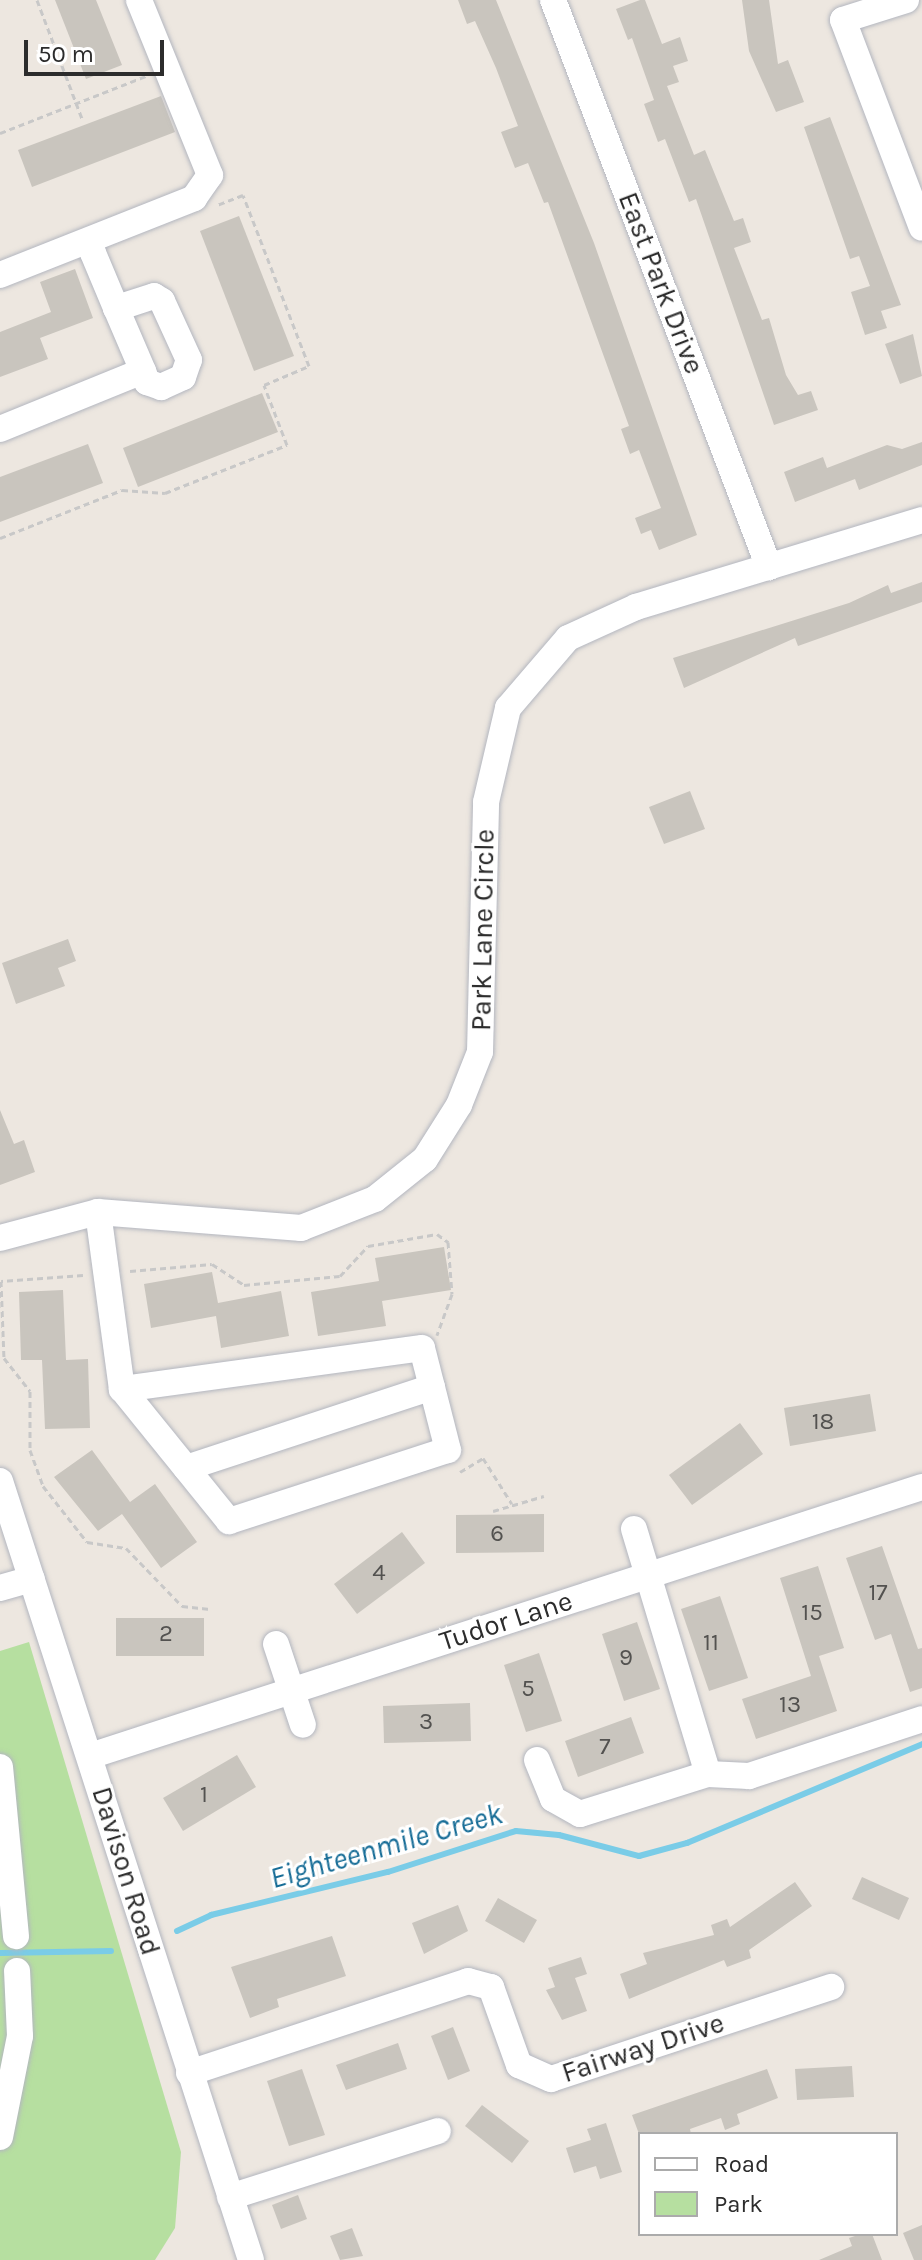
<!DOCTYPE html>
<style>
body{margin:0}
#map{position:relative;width:922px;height:2260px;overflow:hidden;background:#ede7e0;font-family:Karla,sans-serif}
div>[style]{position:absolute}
.green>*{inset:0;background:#b6dfa0}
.stream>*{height:6px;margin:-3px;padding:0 3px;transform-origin:3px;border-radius:3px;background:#7acce7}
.building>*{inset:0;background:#c9c5be}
.path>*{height:3px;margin-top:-1.5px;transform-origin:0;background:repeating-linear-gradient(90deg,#c8c8c8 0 6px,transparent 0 10px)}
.roads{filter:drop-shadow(0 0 2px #b3b6bf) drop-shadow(0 0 2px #b3b6bf)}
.minor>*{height:26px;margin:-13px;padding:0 13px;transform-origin:13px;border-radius:13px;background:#fff}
span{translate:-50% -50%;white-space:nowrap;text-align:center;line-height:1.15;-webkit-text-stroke:6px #fff;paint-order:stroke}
.number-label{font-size:24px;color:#535250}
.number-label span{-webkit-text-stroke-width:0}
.street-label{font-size:28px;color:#2c2c2c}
.water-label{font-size:30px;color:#166c96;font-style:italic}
.legend{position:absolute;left:638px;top:2132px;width:260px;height:104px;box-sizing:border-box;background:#fff;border:2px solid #ababab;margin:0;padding:10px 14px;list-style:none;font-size:24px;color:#2c2c2c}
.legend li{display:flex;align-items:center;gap:16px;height:40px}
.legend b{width:40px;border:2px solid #ababab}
.scale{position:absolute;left:24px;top:40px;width:140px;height:36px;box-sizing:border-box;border:4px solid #2c2c2c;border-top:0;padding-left:10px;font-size:24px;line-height:28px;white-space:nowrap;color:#2c2c2c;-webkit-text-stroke:6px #fff;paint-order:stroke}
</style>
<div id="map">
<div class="green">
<i style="clip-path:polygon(29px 1642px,181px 2152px,175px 2228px,155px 2260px,0 2260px,0 1651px)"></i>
</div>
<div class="stream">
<i style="left:177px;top:1931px;width:38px;rotate:-25deg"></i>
<i style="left:211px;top:1915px;width:182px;rotate:-13.7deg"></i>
<i style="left:388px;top:1872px;width:134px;rotate:-17.8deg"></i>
<i style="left:516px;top:1831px;width:43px;rotate:5.3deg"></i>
<i style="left:559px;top:1835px;width:83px;rotate:14.7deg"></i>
<i style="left:639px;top:1856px;width:50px;rotate:-15.2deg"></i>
<i style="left:687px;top:1843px;width:255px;rotate:-22.8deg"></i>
<i style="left:0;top:1953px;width:111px;rotate:-1deg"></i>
</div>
<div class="building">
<i style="clip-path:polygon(55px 0,96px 0,122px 65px,86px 79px)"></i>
<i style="clip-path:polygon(458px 0,496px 0,594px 243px,697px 535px,659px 550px,651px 530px,641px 534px,635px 518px,661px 508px,639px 450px,630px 454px,621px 429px,629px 426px,548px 202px,544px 203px,528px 163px,515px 168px,501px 132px,518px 126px,496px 68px,475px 21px,467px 24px)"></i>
<i style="clip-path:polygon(640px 0,645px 0,662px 44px,680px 37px,688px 61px,673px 66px,679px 82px,667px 86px,694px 155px,705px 150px,734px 221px,743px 218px,751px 242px,734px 248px,762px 320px,769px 318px,786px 375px,798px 395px,811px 391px,818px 410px,774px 425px,696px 199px,689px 202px,665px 139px,658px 142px,644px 104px,654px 100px,632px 38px,628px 40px,616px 9px)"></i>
<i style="clip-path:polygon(742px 0,769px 0,778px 64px,788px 60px,804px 102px,776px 112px,749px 51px)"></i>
<i style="clip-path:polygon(161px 96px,175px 132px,32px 187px,18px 150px)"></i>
<i style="clip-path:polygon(830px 117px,901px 305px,881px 311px,887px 328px,865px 335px,851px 292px,870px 286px,859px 256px,850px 259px,804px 127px)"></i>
<i style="clip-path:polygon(239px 216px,294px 356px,254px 371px,200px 231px)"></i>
<i style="clip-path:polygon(75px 269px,93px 318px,40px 338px,48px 359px,0 377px,0 332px,51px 312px,40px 282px)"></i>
<i style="clip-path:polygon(913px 334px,922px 376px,900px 384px,885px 344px)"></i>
<i style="clip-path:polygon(262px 393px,278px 432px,138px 487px,123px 448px)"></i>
<i style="clip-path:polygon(922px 442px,922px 465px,859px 490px,855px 479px,795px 502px,784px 472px,823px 457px,827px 468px,887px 445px,902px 449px)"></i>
<i style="clip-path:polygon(88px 444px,103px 483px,0 522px,0 477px)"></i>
<i style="clip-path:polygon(922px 582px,922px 602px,798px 646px,795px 638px,684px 688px,673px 658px,849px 603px,888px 585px,891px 593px)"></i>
<i style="clip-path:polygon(690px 791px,705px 829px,664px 844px,649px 807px)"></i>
<i style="clip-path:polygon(68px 939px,76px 961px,58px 968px,65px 986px,16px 1004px,2px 963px)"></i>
<i style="clip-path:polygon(0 1110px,14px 1144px,24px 1140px,35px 1172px,0 1185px)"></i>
<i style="clip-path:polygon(444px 1247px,451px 1290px,382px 1301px,386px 1326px,318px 1336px,311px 1292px,379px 1281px,375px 1258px)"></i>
<i style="clip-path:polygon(212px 1272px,218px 1303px,281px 1291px,289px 1336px,221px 1348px,216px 1316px,151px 1328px,144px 1284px)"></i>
<i style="clip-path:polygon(63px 1290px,66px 1360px,88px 1359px,90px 1428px,45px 1429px,42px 1360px,21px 1360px,19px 1292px)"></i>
<i style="clip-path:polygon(870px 1394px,876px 1431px,790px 1446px,784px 1408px)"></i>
<i style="clip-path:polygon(740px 1423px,763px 1454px,692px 1505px,669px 1475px)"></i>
<i style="clip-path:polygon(92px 1450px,130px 1502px,155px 1484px,197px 1542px,161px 1568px,122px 1514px,98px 1531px,54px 1477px)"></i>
<i style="clip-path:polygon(544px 1514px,544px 1552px,456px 1553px,456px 1515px)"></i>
<i style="clip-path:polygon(402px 1532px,425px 1563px,357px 1614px,334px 1584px)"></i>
<i style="clip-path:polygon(882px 1546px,918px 1649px,922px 1648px,922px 1688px,910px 1692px,891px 1634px,875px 1640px,846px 1558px)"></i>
<i style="clip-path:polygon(818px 1566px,844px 1648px,819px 1656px,837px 1711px,756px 1739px,742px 1699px,811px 1676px,780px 1578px)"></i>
<i style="clip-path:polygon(720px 1596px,748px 1678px,709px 1691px,681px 1609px)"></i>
<i style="clip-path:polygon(116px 1618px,204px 1618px,204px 1656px,116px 1656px)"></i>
<i style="clip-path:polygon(637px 1622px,660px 1689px,624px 1701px,602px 1634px)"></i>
<i style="clip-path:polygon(539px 1653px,562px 1721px,526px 1732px,504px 1665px)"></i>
<i style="clip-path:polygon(470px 1703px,471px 1741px,384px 1743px,383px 1706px)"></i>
<i style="clip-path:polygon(631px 1717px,644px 1753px,578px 1777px,565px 1741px)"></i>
<i style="clip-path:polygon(237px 1755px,256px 1787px,183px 1831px,163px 1798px)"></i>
<i style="clip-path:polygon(862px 1877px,909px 1898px,899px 1920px,852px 1899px)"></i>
<i style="clip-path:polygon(795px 1882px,812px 1906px,749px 1950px,751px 1958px,727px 1967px,724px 1960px,629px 1999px,620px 1974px,647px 1964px,643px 1953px,714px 1935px,711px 1925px,727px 1919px,730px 1927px)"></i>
<i style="clip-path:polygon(498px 1898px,537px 1920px,524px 1943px,485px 1921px)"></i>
<i style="clip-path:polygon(458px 1905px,468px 1931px,424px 1954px,412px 1923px)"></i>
<i style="clip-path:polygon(332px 1936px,346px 1976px,277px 1999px,279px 2007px,250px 2018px,231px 1967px)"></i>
<i style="clip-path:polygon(581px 1957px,587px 1974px,575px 1978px,587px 2011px,562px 2020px,546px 1990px,555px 1987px,548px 1968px)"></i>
<i style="clip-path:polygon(453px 2027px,470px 2071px,448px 2080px,431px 2036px)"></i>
<i style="clip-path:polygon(398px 2043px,407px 2069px,346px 2090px,336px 2065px)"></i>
<i style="clip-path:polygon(852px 2066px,854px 2097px,797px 2100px,795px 2069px)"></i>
<i style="clip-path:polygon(302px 2069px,325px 2135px,289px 2146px,267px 2081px)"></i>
<i style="clip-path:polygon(767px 2069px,778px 2098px,737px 2114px,740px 2124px,725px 2130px,721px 2118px,690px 2129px,691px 2134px,639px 2134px,632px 2115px)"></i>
<i style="clip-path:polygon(482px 2105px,529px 2141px,512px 2163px,465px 2126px)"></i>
<i style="clip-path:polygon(606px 2123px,622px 2172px,600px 2179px,596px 2166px,574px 2173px,566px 2148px,591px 2140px,587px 2129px)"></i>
<i style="clip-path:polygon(298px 2195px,307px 2219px,281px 2229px,272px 2205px)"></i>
<i style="clip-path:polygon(922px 2225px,922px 2260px,914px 2260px,903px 2233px)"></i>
<i style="clip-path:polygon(352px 2228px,363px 2256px,340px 2260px,330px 2236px)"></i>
<i style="clip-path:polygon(861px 2234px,872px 2234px,882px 2260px,819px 2260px,852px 2246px,849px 2238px)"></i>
</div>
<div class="path">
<i style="left:37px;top:0;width:129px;rotate:69.2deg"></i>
<i style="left:0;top:133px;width:157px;rotate:-21.3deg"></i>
<i style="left:0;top:538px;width:131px;rotate:-21.5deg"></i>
<i style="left:122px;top:490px;width:43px;rotate:4deg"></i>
<i style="left:165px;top:493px;width:131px;rotate:-21.5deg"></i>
<i style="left:287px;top:445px;width:64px;rotate:-111deg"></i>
<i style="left:264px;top:385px;width:49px;rotate:-22.9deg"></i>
<i style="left:309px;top:366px;width:183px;rotate:-111.1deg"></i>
<i style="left:243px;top:195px;width:28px;rotate:159deg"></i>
<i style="left:130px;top:1271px;width:82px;rotate:-4.9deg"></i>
<i style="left:212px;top:1264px;width:38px;rotate:33deg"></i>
<i style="left:244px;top:1285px;width:96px;rotate:-5.4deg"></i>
<i style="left:340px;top:1276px;width:41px;rotate:-47deg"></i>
<i style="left:368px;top:1246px;width:70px;rotate:-9.9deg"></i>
<i style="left:437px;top:1234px;width:14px;rotate:36deg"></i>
<i style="left:448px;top:1242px;width:52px;rotate:85.6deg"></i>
<i style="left:452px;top:1294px;width:44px;rotate:110.1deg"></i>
<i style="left:83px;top:1275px;width:82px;rotate:175.8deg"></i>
<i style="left:1px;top:1281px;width:77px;rotate:87.8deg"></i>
<i style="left:4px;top:1358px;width:42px;rotate:51.8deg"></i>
<i style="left:30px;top:1391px;width:59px;rotate:90deg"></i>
<i style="left:30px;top:1450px;width:38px;rotate:70deg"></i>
<i style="left:43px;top:1486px;width:71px;rotate:51.8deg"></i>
<i style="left:87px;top:1542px;width:39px;rotate:9deg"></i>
<i style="left:126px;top:1548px;width:81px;rotate:46deg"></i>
<i style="left:182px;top:1606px;width:28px;rotate:6deg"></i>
<i style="left:460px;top:1472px;width:27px;rotate:-31deg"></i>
<i style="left:483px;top:1458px;width:54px;rotate:57.8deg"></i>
<i style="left:493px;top:1511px;width:53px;rotate:-16.4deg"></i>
</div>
<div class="roads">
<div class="minor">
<i style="left:553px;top:0;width:607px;rotate:69.15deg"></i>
<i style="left:906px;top:0;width:66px;rotate:162.4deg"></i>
<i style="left:843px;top:20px;width:222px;rotate:69.2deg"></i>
<i style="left:88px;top:241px;width:13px;rotate:67deg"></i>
<i style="left:93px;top:253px;width:60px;rotate:67.3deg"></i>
<i style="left:116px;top:308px;width:69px;rotate:66.8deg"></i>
<i style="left:143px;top:371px;width:12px;rotate:70deg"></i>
<i style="left:147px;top:382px;width:15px;rotate:20deg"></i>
<i style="left:161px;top:387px;width:24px;rotate:-24deg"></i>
<i style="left:183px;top:377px;width:18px;rotate:-71deg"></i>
<i style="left:189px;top:360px;width:65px;rotate:-114.6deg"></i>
<i style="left:162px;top:301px;width:9px;rotate:-148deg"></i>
<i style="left:154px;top:296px;width:40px;rotate:162deg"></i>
<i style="left:0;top:275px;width:209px;rotate:-21.6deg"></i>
<i style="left:194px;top:198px;width:28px;rotate:-55deg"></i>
<i style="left:210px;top:175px;width:189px;rotate:-112.1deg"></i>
<i style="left:0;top:429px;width:154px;rotate:-22.1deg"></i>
<i style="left:98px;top:1212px;width:179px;rotate:82.3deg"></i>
<i style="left:122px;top:1389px;width:170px;rotate:51deg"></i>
<i style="left:229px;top:1521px;width:230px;rotate:-18deg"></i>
<i style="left:448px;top:1450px;width:105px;rotate:-104.3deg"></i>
<i style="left:422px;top:1348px;width:303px;rotate:172.2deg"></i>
<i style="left:0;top:1238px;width:101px;rotate:-14.9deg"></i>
<i style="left:98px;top:1212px;width:204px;rotate:4.5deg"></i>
<i style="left:301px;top:1228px;width:79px;rotate:-21.4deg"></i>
<i style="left:375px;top:1199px;width:64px;rotate:-38.7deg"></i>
<i style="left:425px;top:1159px;width:64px;rotate:-57.8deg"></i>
<i style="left:459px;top:1105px;width:57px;rotate:-68.4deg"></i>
<i style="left:480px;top:1052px;width:250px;rotate:-88.6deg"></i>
<i style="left:486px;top:802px;width:97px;rotate:-76.8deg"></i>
<i style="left:508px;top:708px;width:92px;rotate:-49.4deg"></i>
<i style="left:568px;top:638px;width:75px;rotate:-24.5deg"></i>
<i style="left:636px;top:607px;width:299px;rotate:-16.9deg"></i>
<i style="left:186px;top:1468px;width:259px;rotate:-18.2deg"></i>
<i style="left:0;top:1481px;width:818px;rotate:72.14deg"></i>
<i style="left:634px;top:1529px;width:256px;rotate:73.2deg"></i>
<i style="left:708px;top:1774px;width:41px;rotate:2.8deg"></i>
<i style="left:749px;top:1776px;width:182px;rotate:-18.2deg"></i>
<i style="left:0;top:1588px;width:33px;rotate:-16deg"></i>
<i style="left:276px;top:1644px;width:85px;rotate:71.6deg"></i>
<i style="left:90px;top:1756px;width:874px;rotate:-17.92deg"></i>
<i style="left:537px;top:1760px;width:42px;rotate:67.7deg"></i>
<i style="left:553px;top:1799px;width:31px;rotate:29deg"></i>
<i style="left:580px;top:1814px;width:134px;rotate:-17.4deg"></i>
<i style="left:0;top:1767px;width:170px;rotate:84.6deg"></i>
<i style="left:189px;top:2073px;width:294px;rotate:-18.2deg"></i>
<i style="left:468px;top:1981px;width:24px;rotate:15deg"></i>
<i style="left:491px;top:1987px;width:83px;rotate:70.3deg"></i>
<i style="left:519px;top:2065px;width:35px;rotate:24deg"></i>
<i style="left:551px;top:2079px;width:295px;rotate:-18.2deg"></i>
<i style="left:0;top:2137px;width:103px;rotate:-78.8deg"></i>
<i style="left:20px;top:2036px;width:65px;rotate:-92.6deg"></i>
<i style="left:230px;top:2197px;width:218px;rotate:-17.6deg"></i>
</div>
</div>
<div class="number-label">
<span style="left:823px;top:1422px">18</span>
<span style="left:497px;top:1534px">6</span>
<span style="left:379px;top:1573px">4</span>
<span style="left:878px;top:1593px">17</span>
<span style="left:812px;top:1613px">15</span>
<span style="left:166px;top:1634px">2</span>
<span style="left:711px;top:1643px">11</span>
<span style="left:626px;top:1658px">9</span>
<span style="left:528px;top:1689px">5</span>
<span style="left:790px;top:1705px">13</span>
<span style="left:426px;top:1722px">3</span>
<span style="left:605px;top:1747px">7</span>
<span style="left:204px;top:1795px">1</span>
</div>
<div class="street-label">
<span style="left:661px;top:283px;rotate:69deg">East Park Drive</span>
<span style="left:483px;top:930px;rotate:-89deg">Park Lane Circle</span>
<span style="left:506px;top:1621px;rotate:-18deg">Tudor Lane</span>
<span style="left:126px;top:1871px;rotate:73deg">Davison Road</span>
<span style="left:643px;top:2048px;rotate:-18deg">Fairway Drive</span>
</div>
<div class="water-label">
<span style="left:386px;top:1846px;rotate:-16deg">Eighteenmile Creek</span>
</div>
<ul class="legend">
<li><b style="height:10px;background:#fff"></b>Road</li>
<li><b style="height:22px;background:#b6dfa0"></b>Park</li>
</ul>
<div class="scale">50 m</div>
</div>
